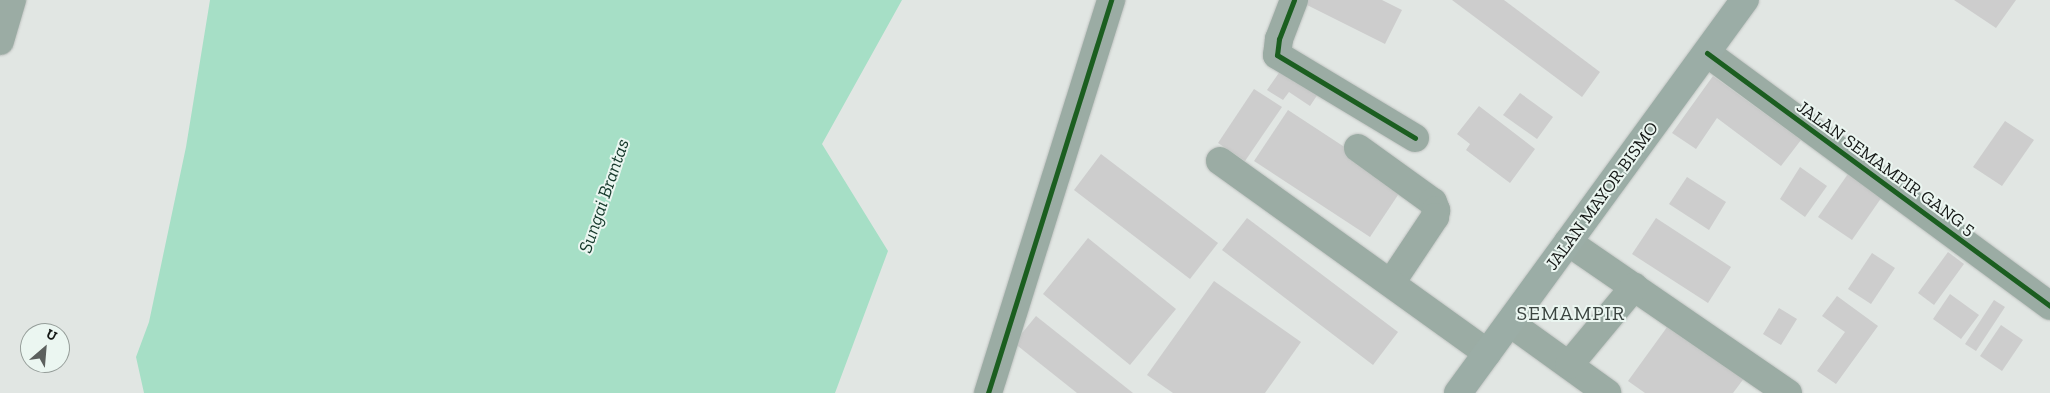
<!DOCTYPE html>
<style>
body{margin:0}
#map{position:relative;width:2050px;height:393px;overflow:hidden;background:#e1e6e3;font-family:"Zilla Slab",serif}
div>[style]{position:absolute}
.water>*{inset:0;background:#a6dfc6}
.building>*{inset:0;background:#cdcdcd}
.roads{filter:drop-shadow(0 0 1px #c1c4c2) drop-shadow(0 0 1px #c1c4c2)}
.minor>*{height:28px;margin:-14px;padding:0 14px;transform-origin:14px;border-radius:14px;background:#9baca4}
.major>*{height:28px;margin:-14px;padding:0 14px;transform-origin:14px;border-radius:14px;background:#9bada6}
.cycleway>*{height:5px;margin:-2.5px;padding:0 2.5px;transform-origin:2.5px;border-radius:2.5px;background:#1b5e20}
span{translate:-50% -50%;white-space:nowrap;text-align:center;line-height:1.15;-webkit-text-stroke:4px #ebf6f1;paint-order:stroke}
.street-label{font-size:18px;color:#151816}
.water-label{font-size:19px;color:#14382a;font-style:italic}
.quarter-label{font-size:20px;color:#3b4440;letter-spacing:1px}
.north{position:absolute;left:20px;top:323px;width:50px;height:50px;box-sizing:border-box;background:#ebf6f1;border:1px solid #959d99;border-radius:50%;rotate:27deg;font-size:14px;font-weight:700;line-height:20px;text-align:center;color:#151816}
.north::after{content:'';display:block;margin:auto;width:18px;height:22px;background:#5c605e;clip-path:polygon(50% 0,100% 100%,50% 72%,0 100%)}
</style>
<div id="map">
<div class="water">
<i style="clip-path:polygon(210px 0,902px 0,822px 144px,888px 251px,835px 393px,144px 393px,136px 357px,149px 322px,186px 147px)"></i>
</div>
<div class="building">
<i style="clip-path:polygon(1297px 0,1382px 0,1402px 10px,1385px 44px)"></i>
<i style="clip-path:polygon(1452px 0,1504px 0,1600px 72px,1582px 97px)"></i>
<i style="clip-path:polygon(1954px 0,2016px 0,1996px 28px)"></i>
<i style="clip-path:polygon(1285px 64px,1322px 88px,1310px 106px,1289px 92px,1283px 100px,1267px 90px)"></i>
<i style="clip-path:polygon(1713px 76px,1801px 140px,1781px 166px,1717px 118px,1696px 149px,1672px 133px)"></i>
<i style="clip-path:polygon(1254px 89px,1282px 107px,1245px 161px,1218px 143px)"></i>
<i style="clip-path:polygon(1520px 93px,1553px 117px,1537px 139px,1503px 115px)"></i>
<i style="clip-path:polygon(1479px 106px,1535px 149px,1510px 183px,1466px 150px,1470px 144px,1457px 134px)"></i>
<i style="clip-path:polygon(1288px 110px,1404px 186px,1370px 237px,1254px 161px)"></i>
<i style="clip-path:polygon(2005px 121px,2034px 140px,2002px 186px,1973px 167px)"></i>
<i style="clip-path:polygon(1101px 154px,1218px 243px,1190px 279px,1074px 190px)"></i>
<i style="clip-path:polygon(1800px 167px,1827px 186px,1805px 217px,1780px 199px)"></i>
<i style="clip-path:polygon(1850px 171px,1884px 194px,1852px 240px,1818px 217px)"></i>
<i style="clip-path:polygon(1687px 177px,1726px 202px,1709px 230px,1669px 204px)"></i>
<i style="clip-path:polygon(1247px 218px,1398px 332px,1373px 365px,1222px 250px)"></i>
<i style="clip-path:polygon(1656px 218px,1731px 267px,1708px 303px,1632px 254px)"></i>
<i style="clip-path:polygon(1088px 238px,1176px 309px,1130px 365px,1043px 294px)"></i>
<i style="clip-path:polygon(1948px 252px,1964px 264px,1934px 305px,1918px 293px)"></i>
<i style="clip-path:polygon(1872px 253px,1895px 268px,1871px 304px,1848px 289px)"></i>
<i style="clip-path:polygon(1214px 281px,1301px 342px,1265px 393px,1173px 393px,1147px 375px)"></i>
<i style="clip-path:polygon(1950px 294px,1979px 315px,1961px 339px,1933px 319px)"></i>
<i style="clip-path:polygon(1837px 296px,1878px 326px,1836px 384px,1817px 371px,1845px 332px,1822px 316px)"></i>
<i style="clip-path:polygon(1994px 300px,2005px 307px,1976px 351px,1965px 344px)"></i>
<i style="clip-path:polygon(1779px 308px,1797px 319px,1781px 345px,1763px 334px)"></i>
<i style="clip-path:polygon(1036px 316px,1133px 393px,1077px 393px,1014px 343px)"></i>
<i style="clip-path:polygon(1670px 323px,1745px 377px,1733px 393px,1645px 393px,1628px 381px)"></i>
<i style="clip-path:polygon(2001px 325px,2023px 340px,2002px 371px,1980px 356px)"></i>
</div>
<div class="roads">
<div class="minor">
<i style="left:1294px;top:0;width:42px;rotate:111deg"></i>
<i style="left:1279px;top:39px;width:16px;rotate:97deg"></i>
<i style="left:1277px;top:55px;width:161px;rotate:31deg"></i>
<i style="left:0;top:41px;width:43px;rotate:-73.7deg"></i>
<i style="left:1707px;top:53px;width:426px;rotate:36.4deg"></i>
<i style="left:1358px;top:148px;width:92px;rotate:35.8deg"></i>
<i style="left:1433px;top:202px;width:9px;rotate:69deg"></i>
<i style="left:1436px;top:210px;width:7px;rotate:98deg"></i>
<i style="left:1435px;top:217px;width:79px;rotate:123.7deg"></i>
<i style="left:1220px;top:161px;width:329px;rotate:35.7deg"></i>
<i style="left:1568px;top:242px;width:267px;rotate:34.5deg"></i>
<i style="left:1510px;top:323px;width:120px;rotate:35.8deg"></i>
<i style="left:1569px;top:365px;width:102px;rotate:-50.2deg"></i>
<i style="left:988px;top:393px;width:412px;rotate:-72.6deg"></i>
</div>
<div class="major">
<i style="left:1458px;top:393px;width:487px;rotate:-53.9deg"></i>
</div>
</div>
<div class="cycleway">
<i style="left:1294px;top:0;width:42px;rotate:111deg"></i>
<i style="left:1279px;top:39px;width:16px;rotate:97deg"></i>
<i style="left:1277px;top:55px;width:161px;rotate:31deg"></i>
<i style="left:1707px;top:53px;width:426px;rotate:36.4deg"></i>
<i style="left:988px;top:393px;width:412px;rotate:-72.6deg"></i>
</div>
<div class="street-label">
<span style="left:1886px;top:168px;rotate:36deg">JALAN SEMAMPIR GANG 5</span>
<span style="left:1602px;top:196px;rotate:-54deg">JALAN MAYOR BISMO</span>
</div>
<div class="water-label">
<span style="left:604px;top:196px;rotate:-71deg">Sungai Brantas</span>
</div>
<div class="quarter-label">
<span style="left:1571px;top:313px">SEMAMPIR</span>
</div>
<div class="north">U</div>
</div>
